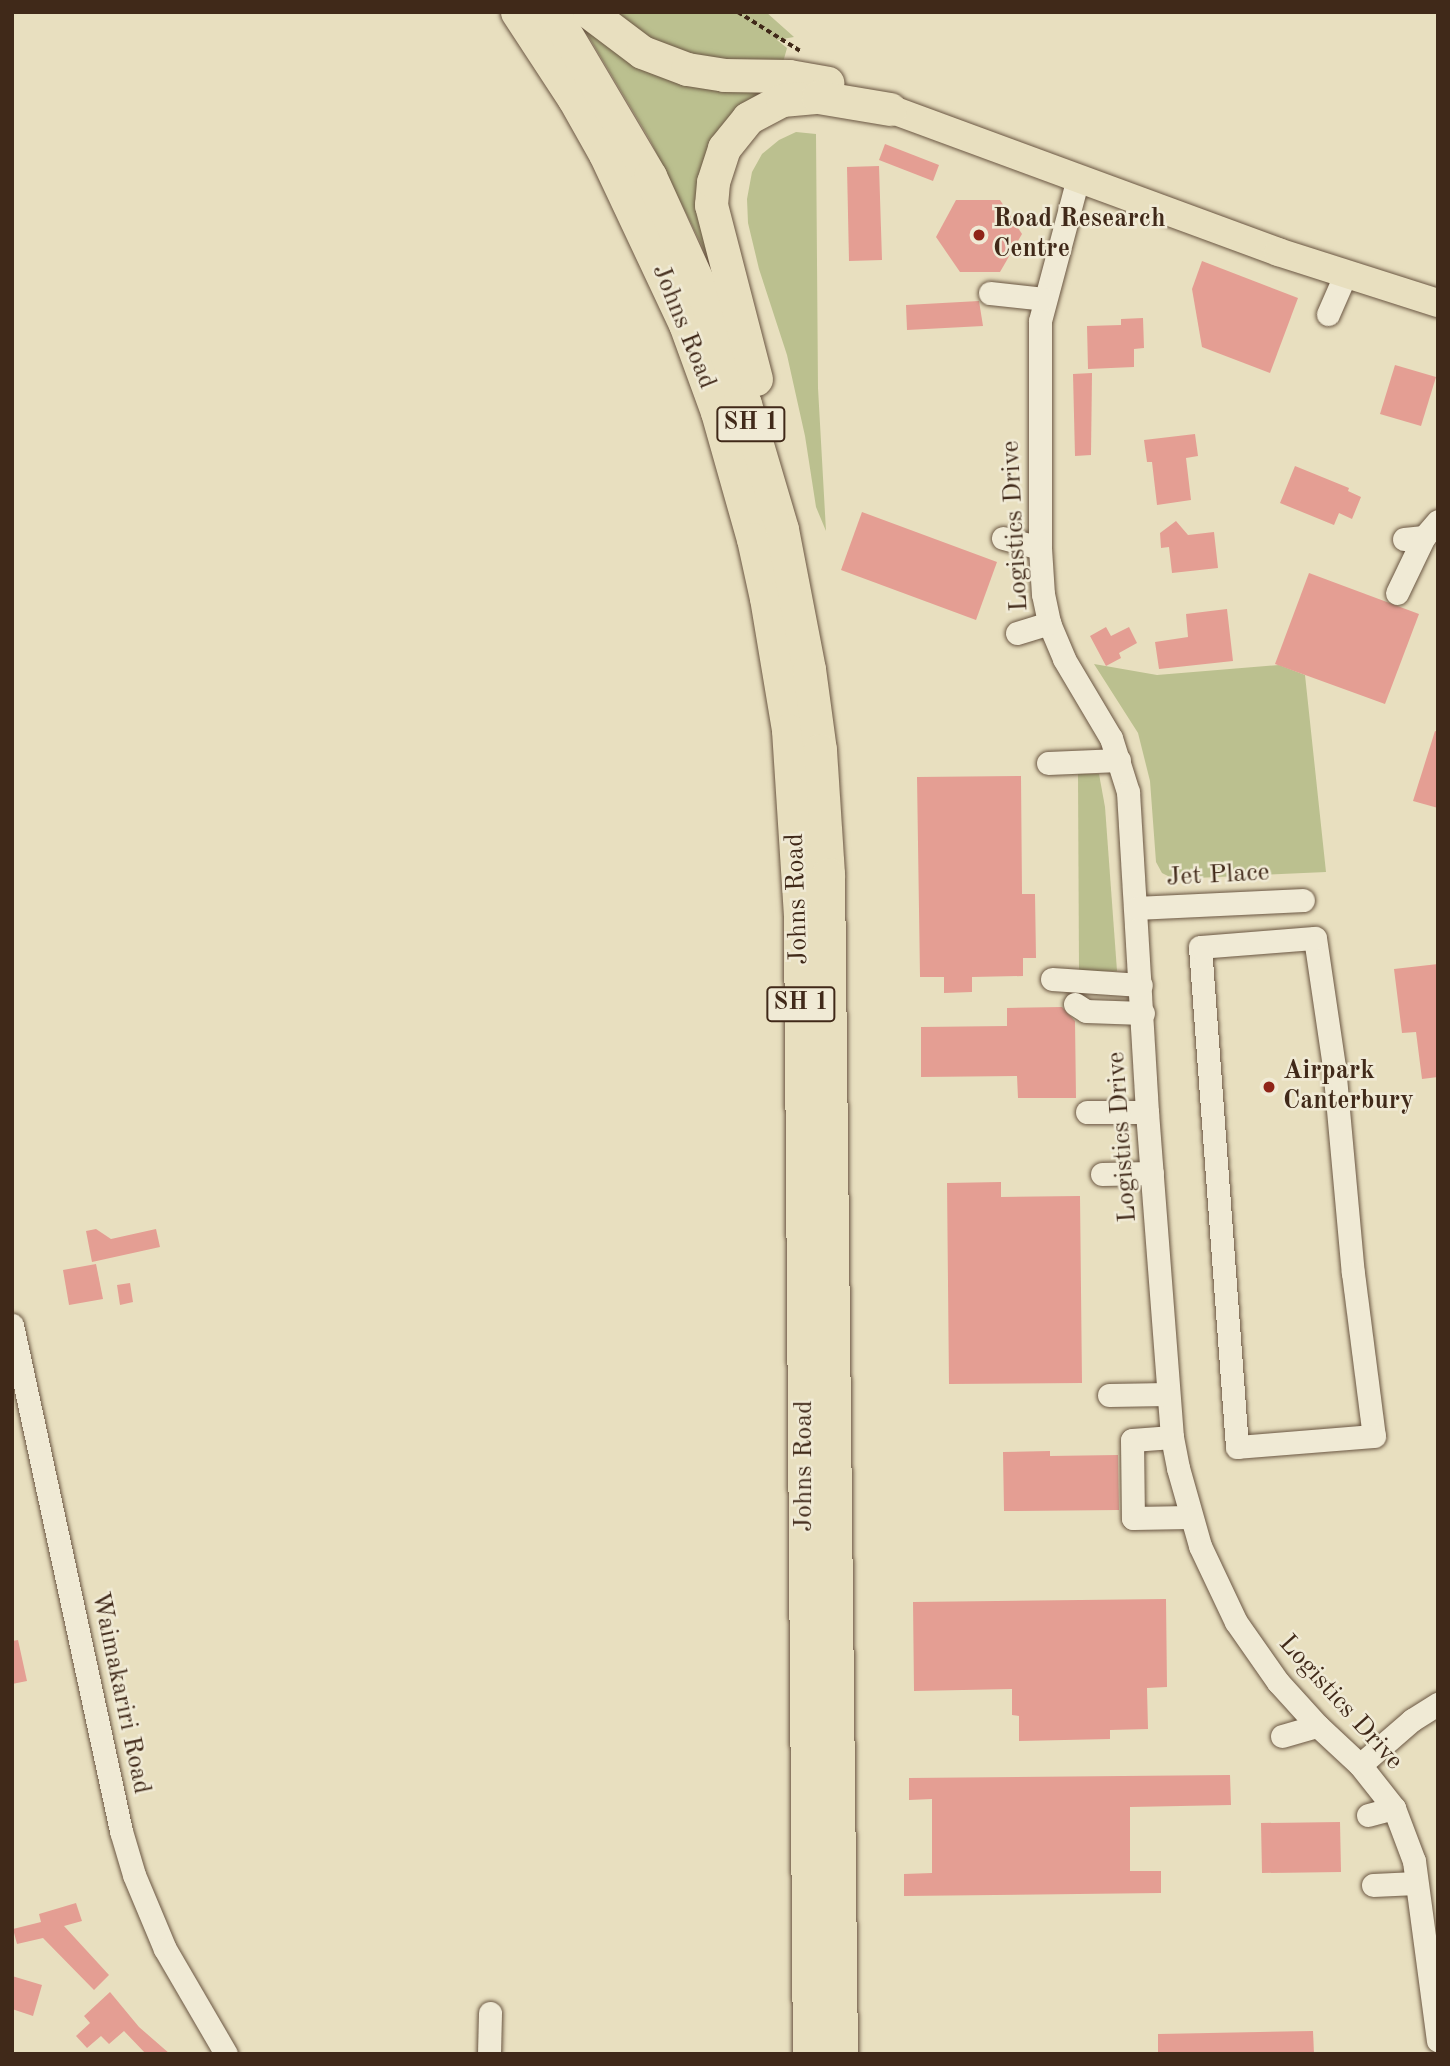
<!DOCTYPE html>
<style>
body{margin:0}
#map{position:relative;width:1450px;height:2066px;overflow:hidden;background:#e8dfbf;font-family:"Old Standard TT",serif}
div>[style]{position:absolute}
.green>*{inset:0;background:#bbc08f}
.building>*{inset:0;background:#e49e93}
.path>*{height:3.5px;margin-top:-1.75px;transform-origin:0;background:repeating-linear-gradient(90deg,#402919 0 5px,transparent 0 8.5px)}
.roads{filter:drop-shadow(0 0 2px #6a5642) drop-shadow(0 0 2px #6a5642)}
.minor>*{height:23px;margin:-11.5px;padding:0 11.5px;transform-origin:11.5px;border-radius:11.5px;background:#f0ead5}
.major>*{height:28px;margin:-14px;padding:0 14px;transform-origin:14px;border-radius:14px;background:#e8dfbf}
.highway>*{height:33px;margin:-16.5px;padding:0 16.5px;transform-origin:16.5px;border-radius:16.5px;background:#e8dfbf}
.dots>*{width:19px;height:19px;translate:-50% -50%;box-sizing:border-box;border:4px solid #f0ead5;border-radius:50%}
span{translate:-50% -50%;white-space:nowrap;text-align:center;line-height:1.15;-webkit-text-stroke:5px #f0ead5;paint-order:stroke}
.shield-label span{padding:2px 5px;background:#f0ead5;border:2px solid;border-radius:5px;-webkit-text-stroke-width:0}
.shield-label{font-size:24px;color:#402919;font-weight:700}
.poi-label{font-size:26px;color:#402919;font-weight:700}
.left{translate:0 -50%;text-align:left}
.street-label{font-size:26px;color:#402919}
.frame{position:absolute;inset:0;border:14px solid #402919;pointer-events:none}
</style>
<div id="map">
<div class="green">
<i style="clip-path:polygon(610px 12px,766px 12px,794px 37px,777px 40px,787px 48px,782px 66px,737px 67px,653px 44px)"></i>
<i style="clip-path:polygon(577px 17px,772px 83px,737px 114px,713px 268px,650px 140px)"></i>
<i style="clip-path:polygon(796px 132px,816px 134px,818px 388px,826px 531px,816px 507px,805px 436px,787px 355px,759px 269px,748px 223px,747px 199px,752px 172px,762px 154px,779px 140px)"></i>
<i style="clip-path:polygon(1094px 664px,1157px 675px,1279px 665px,1305px 675px,1326px 872px,1174px 879px,1162px 873px,1156px 862px,1150px 781px,1138px 733px)"></i>
<i style="clip-path:polygon(1078px 774px,1099px 774px,1105px 807px,1117px 971px,1079px 971px)"></i>
</div>
<div class="building">
<i style="clip-path:polygon(885px 144px,939px 165px,933px 181px,879px 160px)"></i>
<i style="clip-path:polygon(879px 166px,882px 260px,849px 261px,847px 167px)"></i>
<i style="clip-path:polygon(956px 200px,1000px 200px,1022px 234px,1000px 272px,960px 272px,936px 237px)"></i>
<i style="clip-path:polygon(1202px 261px,1298px 298px,1270px 373px,1202px 347px,1192px 289px)"></i>
<i style="clip-path:polygon(979px 301px,983px 326px,907px 330px,906px 305px)"></i>
<i style="clip-path:polygon(1143px 318px,1144px 348px,1134px 349px,1134px 367px,1088px 369px,1087px 326px,1121px 325px,1121px 319px)"></i>
<i style="clip-path:polygon(1395px 365px,1436px 377px,1421px 426px,1380px 414px)"></i>
<i style="clip-path:polygon(1092px 373px,1091px 455px,1075px 456px,1073px 374px)"></i>
<i style="clip-path:polygon(1195px 434px,1198px 456px,1186px 458px,1191px 500px,1157px 505px,1152px 462px,1147px 462px,1144px 440px)"></i>
<i style="clip-path:polygon(1295px 466px,1349px 488px,1348px 491px,1361px 497px,1352px 519px,1339px 513px,1334px 525px,1280px 503px)"></i>
<i style="clip-path:polygon(862px 512px,997px 562px,976px 620px,841px 570px)"></i>
<i style="clip-path:polygon(1176px 521px,1188px 535px,1214px 532px,1218px 568px,1172px 573px,1169px 547px,1161px 548px,1160px 533px)"></i>
<i style="clip-path:polygon(1309px 573px,1419px 614px,1385px 704px,1275px 664px)"></i>
<i style="clip-path:polygon(1227px 609px,1233px 661px,1159px 669px,1155px 642px,1188px 637px,1186px 614px)"></i>
<i style="clip-path:polygon(1106px 627px,1111px 636px,1129px 627px,1137px 643px,1119px 653px,1121px 658px,1106px 666px,1090px 636px)"></i>
<i style="clip-path:polygon(1435px 731px,1438px 732px,1438px 808px,1413px 801px)"></i>
<i style="clip-path:polygon(1021px 776px,1022px 894px,1035px 894px,1036px 958px,1023px 958px,1023px 976px,972px 977px,972px 992px,944px 993px,944px 977px,920px 977px,917px 777px)"></i>
<i style="clip-path:polygon(1438px 964px,1438px 1077px,1422px 1079px,1416px 1032px,1402px 1033px,1394px 969px)"></i>
<i style="clip-path:polygon(1062px 1007px,1075px 1021px,1076px 1098px,1018px 1098px,1017px 1076px,921px 1077px,921px 1027px,1007px 1026px,1007px 1008px)"></i>
<i style="clip-path:polygon(1001px 1182px,1001px 1197px,1080px 1196px,1082px 1383px,949px 1384px,947px 1183px)"></i>
<i style="clip-path:polygon(96px 1229px,111px 1239px,156px 1229px,160px 1247px,92px 1262px,86px 1231px)"></i>
<i style="clip-path:polygon(96px 1264px,103px 1299px,69px 1305px,63px 1270px)"></i>
<i style="clip-path:polygon(130px 1283px,133px 1302px,120px 1305px,117px 1285px)"></i>
<i style="clip-path:polygon(1050px 1451px,1050px 1456px,1118px 1455px,1119px 1510px,1004px 1511px,1003px 1452px)"></i>
<i style="clip-path:polygon(1166px 1599px,1167px 1687px,1147px 1688px,1148px 1729px,1110px 1730px,1110px 1739px,1019px 1741px,1019px 1716px,1012px 1715px,1012px 1689px,914px 1691px,913px 1602px)"></i>
<i style="clip-path:polygon(18px 1640px,27px 1681px,12px 1684px,12px 1641px)"></i>
<i style="clip-path:polygon(1230px 1775px,1231px 1805px,1130px 1807px,1130px 1871px,1161px 1871px,1161px 1893px,904px 1896px,904px 1874px,932px 1873px,932px 1799px,909px 1800px,909px 1778px)"></i>
<i style="clip-path:polygon(1340px 1822px,1341px 1872px,1262px 1873px,1261px 1823px)"></i>
<i style="clip-path:polygon(76px 1903px,82px 1921px,64px 1926px,109px 1975px,94px 1990px,43px 1938px,17px 1944px,13px 1929px,41px 1922px,39px 1914px)"></i>
<i style="clip-path:polygon(12px 1976px,42px 1985px,33px 2016px,12px 2009px)"></i>
<i style="clip-path:polygon(110px 1992px,139px 2027px,170px 2054px,146px 2054px,124px 2031px,109px 2044px,101px 2036px,87px 2048px,76px 2036px,90px 2023px,84px 2016px)"></i>
<i style="clip-path:polygon(1313px 2031px,1314px 2054px,1158px 2054px,1158px 2034px)"></i>
</div>
<div class="path">
<i style="left:738px;top:12px;width:75px;rotate:32deg"></i>
</div>
<div class="roads">
<div class="minor">
<i style="left:1078px;top:178px;width:148px;rotate:104.9deg"></i>
<i style="left:1040px;top:321px;width:227px;rotate:90deg"></i>
<i style="left:1040px;top:548px;width:46px;rotate:86.3deg"></i>
<i style="left:1043px;top:594px;width:30px;rotate:78deg"></i>
<i style="left:1049px;top:623px;width:39px;rotate:67deg"></i>
<i style="left:1064px;top:659px;width:92px;rotate:59.3deg"></i>
<i style="left:1111px;top:738px;width:57px;rotate:72.5deg"></i>
<i style="left:1128px;top:792px;width:321px;rotate:86.6deg"></i>
<i style="left:1147px;top:1112px;width:326px;rotate:85.6deg"></i>
<i style="left:1172px;top:1437px;width:32px;rotate:79deg"></i>
<i style="left:1178px;top:1468px;width:81px;rotate:74.2deg"></i>
<i style="left:1200px;top:1546px;width:84px;rotate:64.7deg"></i>
<i style="left:1236px;top:1622px;width:73px;rotate:55deg"></i>
<i style="left:1278px;top:1682px;width:59px;rotate:47.7deg"></i>
<i style="left:1318px;top:1726px;width:57px;rotate:42.9deg"></i>
<i style="left:1360px;top:1765px;width:55px;rotate:51.7deg"></i>
<i style="left:1394px;top:1808px;width:57px;rotate:69.3deg"></i>
<i style="left:1414px;top:1861px;width:181px;rotate:82.4deg"></i>
<i style="left:990px;top:293px;width:54px;rotate:6.3deg"></i>
<i style="left:1328px;top:314px;width:43px;rotate:-66.4deg"></i>
<i style="left:1003px;top:538px;width:38px;rotate:15deg"></i>
<i style="left:1404px;top:539px;width:20px;rotate:-6deg"></i>
<i style="left:1424px;top:537px;width:21px;rotate:-49deg"></i>
<i style="left:1397px;top:593px;width:62px;rotate:-64.3deg"></i>
<i style="left:1017px;top:633px;width:34px;rotate:-17deg"></i>
<i style="left:1048px;top:763px;width:71px;rotate:-2.4deg"></i>
<i style="left:1136px;top:908px;width:167px;rotate:-2.7deg"></i>
<i style="left:1315px;top:938px;width:129px;rotate:81.6deg"></i>
<i style="left:1334px;top:1066px;width:208px;rotate:84.8deg"></i>
<i style="left:1353px;top:1273px;width:164px;rotate:82.7deg"></i>
<i style="left:1374px;top:1436px;width:137px;rotate:175.4deg"></i>
<i style="left:1237px;top:1447px;width:501px;rotate:-94.23deg"></i>
<i style="left:1200px;top:947px;width:115px;rotate:-4.5deg"></i>
<i style="left:1052px;top:979px;width:89px;rotate:3.9deg"></i>
<i style="left:1075px;top:1004px;width:13px;rotate:32deg"></i>
<i style="left:1086px;top:1011px;width:57px;rotate:2deg"></i>
<i style="left:1087px;top:1112px;width:60px"></i>
<i style="left:1102px;top:1174px;width:50px;rotate:-1.1deg"></i>
<i style="left:12px;top:1325px;width:518px;rotate:77.84deg"></i>
<i style="left:121px;top:1831px;width:46px;rotate:73.5deg"></i>
<i style="left:134px;top:1875px;width:80px;rotate:67.3deg"></i>
<i style="left:165px;top:1949px;width:121px;rotate:59.8deg"></i>
<i style="left:1109px;top:1395px;width:59px;rotate:-1deg"></i>
<i style="left:1172px;top:1437px;width:40px;rotate:175.7deg"></i>
<i style="left:1132px;top:1440px;width:78px;rotate:89.3deg"></i>
<i style="left:1133px;top:1518px;width:57px;rotate:-1deg"></i>
<i style="left:1282px;top:1736px;width:37px;rotate:-16deg"></i>
<i style="left:1360px;top:1765px;width:69px;rotate:-40.9deg"></i>
<i style="left:1412px;top:1720px;width:31px;rotate:-32deg"></i>
<i style="left:1368px;top:1815px;width:27px;rotate:-15deg"></i>
<i style="left:1373px;top:1885px;width:43px;rotate:-2.7deg"></i>
<i style="left:489px;top:2054px;width:41px;rotate:-88.6deg"></i>
</div>
<div class="major">
<i style="left:890px;top:109px;width:414px;rotate:20.2deg"></i>
<i style="left:1278px;top:252px;width:168px;rotate:17.7deg"></i>
</div>
<div class="highway">
<i style="left:517px;top:12px;width:104px;rotate:56.8deg"></i>
<i style="left:574px;top:99px;width:63px;rotate:60.6deg"></i>
<i style="left:605px;top:154px;width:188px;rotate:64.8deg"></i>
<i style="left:685px;top:324px;width:94px;rotate:70deg"></i>
<i style="left:717px;top:412px;width:132px;rotate:74.2deg"></i>
<i style="left:753px;top:539px;width:60px;rotate:77.6deg"></i>
<i style="left:766px;top:598px;width:134px;rotate:80.5deg"></i>
<i style="left:788px;top:730px;width:187px;rotate:86.3deg"></i>
<i style="left:800px;top:917px;width:1137px;rotate:89.55deg"></i>
<i style="left:553px;top:12px;width:191px;rotate:59.4deg"></i>
<i style="left:650px;top:176px;width:131px;rotate:65.6deg"></i>
<i style="left:704px;top:295px;width:116px;rotate:69.4deg"></i>
<i style="left:745px;top:404px;width:130px;rotate:73.5deg"></i>
<i style="left:782px;top:529px;width:143px;rotate:79.1deg"></i>
<i style="left:809px;top:669px;width:82px;rotate:82.3deg"></i>
<i style="left:820px;top:750px;width:124px;rotate:86.3deg"></i>
<i style="left:828px;top:874px;width:1180px;rotate:89.37deg"></i>
<i style="left:589px;top:12px;width:66px;rotate:37deg"></i>
<i style="left:642px;top:52px;width:48px;rotate:20.7deg"></i>
<i style="left:687px;top:69px;width:37px;rotate:9deg"></i>
<i style="left:724px;top:75px;width:65px;rotate:0.9deg"></i>
<i style="left:789px;top:76px;width:39px;rotate:10deg"></i>
<i style="left:756px;top:379px;width:180px;rotate:-104.5deg"></i>
<i style="left:711px;top:205px;width:23px;rotate:-85deg"></i>
<i style="left:713px;top:182px;width:36px;rotate:-72deg"></i>
<i style="left:724px;top:148px;width:38px;rotate:-51deg"></i>
<i style="left:748px;top:118px;width:38px;rotate:-28deg"></i>
<i style="left:782px;top:100px;width:36px;rotate:-5deg"></i>
<i style="left:818px;top:97px;width:73px;rotate:9.5deg"></i>
</div>
</div>
<div class="dots">
<i style="left:979px;top:235px;background:#8f2418"></i>
<i style="left:1269px;top:1087px;background:#8f2418"></i>
</div>
<div class="shield-label">
<span style="left:751px;top:424px">SH 1</span>
<span style="left:801px;top:1004px">SH 1</span>
</div>
<div class="poi-label">
<span class="left" style="left:993px;top:235px">Road Research<br>Centre</span>
<span class="left" style="left:1283px;top:1087px">Airpark<br>Canterbury</span>
</div>
<div class="street-label">
<span style="left:683px;top:327px;rotate:68deg">Johns Road</span>
<span style="left:1016px;top:526px;rotate:-93deg">Logistics Drive</span>
<span style="left:1218px;top:876px;rotate:-3deg">Jet Place</span>
<span style="left:798px;top:899px;rotate:-92deg">Johns Road</span>
<span style="left:1123px;top:1137px;rotate:-94deg">Logistics Drive</span>
<span style="left:805px;top:1466px;rotate:-90deg">Johns Road</span>
<span style="left:120px;top:1693px;rotate:78deg">Waimakariri Road</span>
<span style="left:1340px;top:1703px;rotate:48deg">Logistics Drive</span>
</div>
<div class="frame"></div>
</div>
